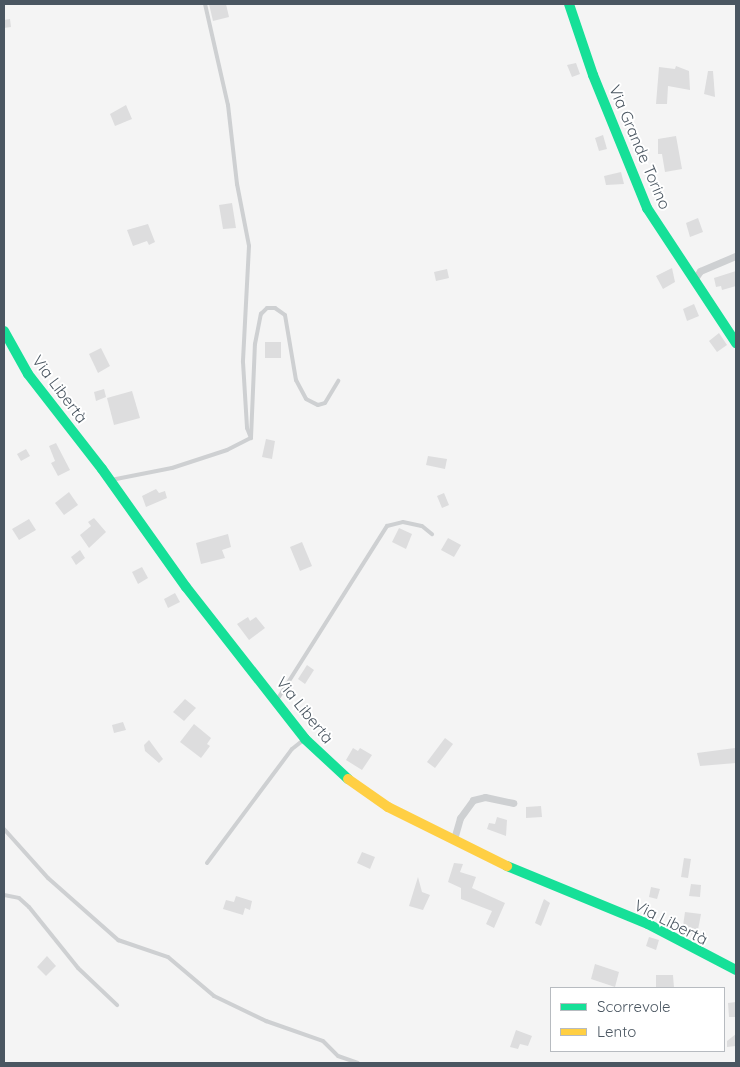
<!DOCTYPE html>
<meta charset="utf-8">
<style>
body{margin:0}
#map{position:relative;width:740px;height:1067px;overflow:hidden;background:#f4f4f4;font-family:Quicksand,sans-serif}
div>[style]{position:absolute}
.building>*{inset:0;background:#ddddde}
.lane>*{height:4px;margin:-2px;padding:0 2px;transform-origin:2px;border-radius:2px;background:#ced0d2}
.street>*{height:7px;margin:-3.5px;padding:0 3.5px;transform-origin:3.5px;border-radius:3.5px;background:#ced0d2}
.fast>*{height:10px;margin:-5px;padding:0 5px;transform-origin:5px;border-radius:5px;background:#16e098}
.slow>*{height:10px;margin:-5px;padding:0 5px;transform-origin:5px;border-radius:5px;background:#ffcf43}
span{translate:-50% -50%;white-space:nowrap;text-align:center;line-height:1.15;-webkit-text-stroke:4px #fff;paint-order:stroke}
.street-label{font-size:16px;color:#4a5661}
.frame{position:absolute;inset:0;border:5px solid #4a5661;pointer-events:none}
.legend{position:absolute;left:550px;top:987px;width:175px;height:65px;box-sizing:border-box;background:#fff;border:1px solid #b7bbc0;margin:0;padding:6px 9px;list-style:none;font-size:15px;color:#4a5661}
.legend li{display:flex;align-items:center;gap:10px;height:25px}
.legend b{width:25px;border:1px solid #b7bbc0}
</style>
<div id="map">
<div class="building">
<i style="clip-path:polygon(209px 4px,226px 4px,229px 17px,213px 21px)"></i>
<i style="clip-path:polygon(10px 19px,11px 27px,4px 28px,4px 20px)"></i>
<i style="clip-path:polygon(576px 63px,580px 74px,572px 77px,567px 65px)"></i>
<i style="clip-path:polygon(676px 66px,689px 71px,690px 90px,668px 86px,667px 104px,656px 104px,659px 67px,675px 69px)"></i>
<i style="clip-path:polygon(708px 71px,713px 71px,715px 97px,704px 94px)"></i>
<i style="clip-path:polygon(126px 105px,132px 119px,115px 126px,110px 114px)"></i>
<i style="clip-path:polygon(603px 135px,607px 149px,599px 151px,595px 138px)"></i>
<i style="clip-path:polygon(676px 136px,682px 169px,665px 172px,662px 154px,658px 154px,658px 139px)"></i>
<i style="clip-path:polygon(621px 172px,624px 184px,606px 185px,604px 176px)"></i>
<i style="clip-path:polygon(232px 203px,236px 228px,223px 229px,219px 205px)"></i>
<i style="clip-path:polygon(698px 218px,703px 232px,690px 237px,686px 223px)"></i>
<i style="clip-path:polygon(148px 224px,155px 242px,149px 245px,147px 241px,133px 246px,127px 230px)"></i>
<i style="clip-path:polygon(672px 268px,675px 282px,663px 289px,656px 276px)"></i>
<i style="clip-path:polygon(447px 269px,449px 278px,436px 281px,434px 272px)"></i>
<i style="clip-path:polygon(736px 271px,736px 286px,722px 290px,721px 286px,716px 287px,714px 278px)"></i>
<i style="clip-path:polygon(694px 304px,699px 316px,687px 321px,683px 309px)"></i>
<i style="clip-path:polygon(719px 333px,727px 345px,717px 352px,709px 341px)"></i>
<i style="clip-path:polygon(265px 342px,281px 342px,281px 358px,265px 358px)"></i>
<i style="clip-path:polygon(101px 348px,110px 366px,98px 373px,89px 354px)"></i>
<i style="clip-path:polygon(104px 389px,106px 397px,96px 401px,94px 392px)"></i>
<i style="clip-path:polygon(132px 391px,140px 418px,114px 425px,107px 398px)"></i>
<i style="clip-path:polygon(266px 439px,275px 441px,272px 459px,262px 457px)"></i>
<i style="clip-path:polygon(56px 443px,70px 470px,58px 476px,51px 463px,55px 461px,49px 446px)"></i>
<i style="clip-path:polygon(26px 449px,30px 456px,21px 461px,17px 454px)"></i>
<i style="clip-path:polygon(428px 456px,447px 459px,445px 469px,426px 465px)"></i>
<i style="clip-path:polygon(156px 489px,159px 493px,165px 491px,167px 498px,146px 507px,142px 496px)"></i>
<i style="clip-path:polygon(69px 492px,78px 505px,64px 515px,55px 503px)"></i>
<i style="clip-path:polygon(444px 493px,449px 505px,442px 508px,437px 496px)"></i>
<i style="clip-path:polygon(94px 518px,106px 532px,89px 548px,80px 535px,91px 526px,88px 522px)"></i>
<i style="clip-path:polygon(29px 519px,36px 530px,19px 540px,12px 529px)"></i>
<i style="clip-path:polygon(399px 528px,412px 534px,406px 549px,392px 542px)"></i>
<i style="clip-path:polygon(228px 534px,231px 547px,222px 550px,225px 558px,201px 564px,196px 543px)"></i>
<i style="clip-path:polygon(448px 538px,461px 545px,454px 557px,441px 550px)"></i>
<i style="clip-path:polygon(302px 542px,312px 566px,300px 571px,290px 547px)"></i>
<i style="clip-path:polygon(80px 550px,85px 558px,76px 565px,71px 557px)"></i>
<i style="clip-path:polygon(142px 567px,148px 578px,138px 584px,132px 572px)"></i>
<i style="clip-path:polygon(175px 593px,180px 602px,168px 608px,164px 599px)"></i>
<i style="clip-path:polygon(248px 617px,250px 621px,256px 617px,265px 628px,249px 640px,237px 624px)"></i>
<i style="clip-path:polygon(307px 665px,314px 670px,305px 684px,298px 679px)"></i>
<i style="clip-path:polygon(185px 699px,196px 708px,184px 721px,173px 712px)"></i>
<i style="clip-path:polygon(123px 722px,126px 730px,114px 733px,112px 725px)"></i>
<i style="clip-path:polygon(194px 724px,211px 738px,207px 744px,210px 746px,201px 758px,180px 742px)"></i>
<i style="clip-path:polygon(445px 738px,453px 744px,435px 768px,427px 762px)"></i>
<i style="clip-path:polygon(149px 740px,163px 759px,159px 763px,145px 751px,144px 745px)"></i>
<i style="clip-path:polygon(353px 748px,358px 751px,360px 748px,372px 755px,362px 770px,346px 760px)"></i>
<i style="clip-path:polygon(735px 748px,736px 763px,700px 766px,697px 753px)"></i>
<i style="clip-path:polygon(541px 806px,542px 817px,526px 818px,526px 807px)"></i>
<i style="clip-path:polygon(497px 817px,507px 820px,506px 836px,487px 829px,489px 823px,495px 824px)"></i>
<i style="clip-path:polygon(362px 852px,375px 857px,370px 869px,357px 863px)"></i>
<i style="clip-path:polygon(684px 858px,691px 859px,688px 878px,681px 877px)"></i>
<i style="clip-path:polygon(454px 863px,463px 864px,460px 872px,476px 877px,472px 888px,505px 903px,494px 928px,486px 924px,492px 911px,461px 899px,461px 888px,448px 882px)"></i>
<i style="clip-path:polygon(418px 877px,422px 892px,430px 895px,423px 910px,409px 906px)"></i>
<i style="clip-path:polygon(691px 884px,701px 885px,700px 897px,689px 896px)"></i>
<i style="clip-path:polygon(651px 887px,660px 889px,657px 899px,649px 897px)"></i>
<i style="clip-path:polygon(236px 896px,252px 901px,250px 910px,245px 908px,243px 915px,223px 909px,226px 900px,234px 902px)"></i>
<i style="clip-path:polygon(544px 899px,550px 903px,541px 926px,535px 923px)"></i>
<i style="clip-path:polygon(685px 912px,701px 914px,697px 935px,682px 933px)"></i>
<i style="clip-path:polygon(649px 937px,659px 940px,656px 950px,646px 946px)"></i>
<i style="clip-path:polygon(47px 956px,56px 966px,46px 976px,37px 967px)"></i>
<i style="clip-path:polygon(595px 964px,619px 972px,615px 987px,591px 979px)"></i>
<i style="clip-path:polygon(656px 975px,673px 975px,674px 988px,656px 988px)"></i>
<i style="clip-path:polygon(736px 1002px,736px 1017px,729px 1017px,728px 1003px)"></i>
<i style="clip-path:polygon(516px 1030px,532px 1036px,528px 1046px,520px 1044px,518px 1049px,510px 1047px)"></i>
<i style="clip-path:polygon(736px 1034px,736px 1046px,727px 1047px,727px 1041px)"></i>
</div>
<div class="lane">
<i style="left:205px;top:4px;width:104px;rotate:77.2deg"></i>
<i style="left:228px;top:105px;width:80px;rotate:83.5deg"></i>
<i style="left:237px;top:184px;width:63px;rotate:79deg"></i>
<i style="left:249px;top:246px;width:116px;rotate:93deg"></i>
<i style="left:243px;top:362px;width:66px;rotate:86.5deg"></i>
<i style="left:247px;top:428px;width:11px;rotate:68deg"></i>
<i style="left:111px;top:480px;width:62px;rotate:-11.1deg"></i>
<i style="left:172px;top:468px;width:58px;rotate:-18.1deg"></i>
<i style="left:227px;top:450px;width:27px;rotate:-27deg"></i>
<i style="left:251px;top:438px;width:94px;rotate:-87.6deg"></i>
<i style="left:255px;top:344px;width:31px;rotate:-79deg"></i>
<i style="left:261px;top:314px;width:8px;rotate:-45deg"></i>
<i style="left:267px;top:308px;width:8px"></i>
<i style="left:275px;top:308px;width:12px;rotate:35deg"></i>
<i style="left:285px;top:315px;width:66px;rotate:80.4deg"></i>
<i style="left:296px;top:380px;width:21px;rotate:62deg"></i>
<i style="left:306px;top:399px;width:13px;rotate:27deg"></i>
<i style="left:318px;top:405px;width:7px;rotate:-16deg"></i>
<i style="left:325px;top:403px;width:26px;rotate:-59deg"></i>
<i style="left:277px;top:700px;width:206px;rotate:-57.7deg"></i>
<i style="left:387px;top:526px;width:16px;rotate:-14deg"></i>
<i style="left:403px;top:522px;width:19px;rotate:12deg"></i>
<i style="left:422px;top:526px;width:13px;rotate:39deg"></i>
<i style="left:4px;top:829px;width:66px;rotate:48.1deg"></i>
<i style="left:48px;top:878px;width:94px;rotate:41.5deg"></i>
<i style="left:118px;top:940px;width:53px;rotate:18.8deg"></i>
<i style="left:168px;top:957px;width:60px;rotate:40.3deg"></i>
<i style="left:214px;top:996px;width:58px;rotate:25.7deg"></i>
<i style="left:266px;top:1021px;width:60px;rotate:19.3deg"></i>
<i style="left:323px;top:1041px;width:21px;rotate:45deg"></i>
<i style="left:338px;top:1056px;width:21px;rotate:19deg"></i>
<i style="left:207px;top:863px;width:142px;rotate:-53.3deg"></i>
<i style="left:292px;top:749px;width:16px;rotate:-38deg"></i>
<i style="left:4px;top:895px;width:15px;rotate:11deg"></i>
<i style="left:19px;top:898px;width:13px;rotate:42deg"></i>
<i style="left:29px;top:907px;width:78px;rotate:51.2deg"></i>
<i style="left:78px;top:968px;width:54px;rotate:43.5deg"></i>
</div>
<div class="street">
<i style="left:694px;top:280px;width:11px;rotate:-56deg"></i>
<i style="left:700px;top:271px;width:39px;rotate:-23deg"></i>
<i style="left:454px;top:839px;width:22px;rotate:-74deg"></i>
<i style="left:460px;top:818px;width:22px;rotate:-54deg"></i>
<i style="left:473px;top:800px;width:12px;rotate:-14deg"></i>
<i style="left:485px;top:797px;width:29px;rotate:12deg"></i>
</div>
<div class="fast">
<i style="left:569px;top:4px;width:75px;rotate:71.3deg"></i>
<i style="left:593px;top:75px;width:144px;rotate:67.9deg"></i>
<i style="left:647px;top:208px;width:162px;rotate:56.6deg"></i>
<i style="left:4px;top:331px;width:49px;rotate:60.8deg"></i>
<i style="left:28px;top:374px;width:120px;rotate:52.1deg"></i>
<i style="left:102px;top:469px;width:145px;rotate:54.6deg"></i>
<i style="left:186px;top:587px;width:193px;rotate:51.9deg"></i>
<i style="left:305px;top:739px;width:59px;rotate:42.9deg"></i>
<i style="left:507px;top:866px;width:152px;rotate:22.4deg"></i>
<i style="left:648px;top:924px;width:99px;rotate:27.6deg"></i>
</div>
<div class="slow">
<i style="left:348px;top:779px;width:49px;rotate:35deg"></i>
<i style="left:388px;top:807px;width:133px;rotate:26.4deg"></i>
</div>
<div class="street-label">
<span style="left:640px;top:147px;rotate:67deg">Via Grande Torino</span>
<span style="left:60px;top:389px;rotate:53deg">Via Libertà</span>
<span style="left:305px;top:710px;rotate:51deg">Via Libertà</span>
<span style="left:671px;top:922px;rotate:27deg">Via Libertà</span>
</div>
<div class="frame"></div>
<ul class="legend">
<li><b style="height:6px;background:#16e098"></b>Scorrevole</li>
<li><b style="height:6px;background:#ffcf43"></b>Lento</li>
</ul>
</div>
